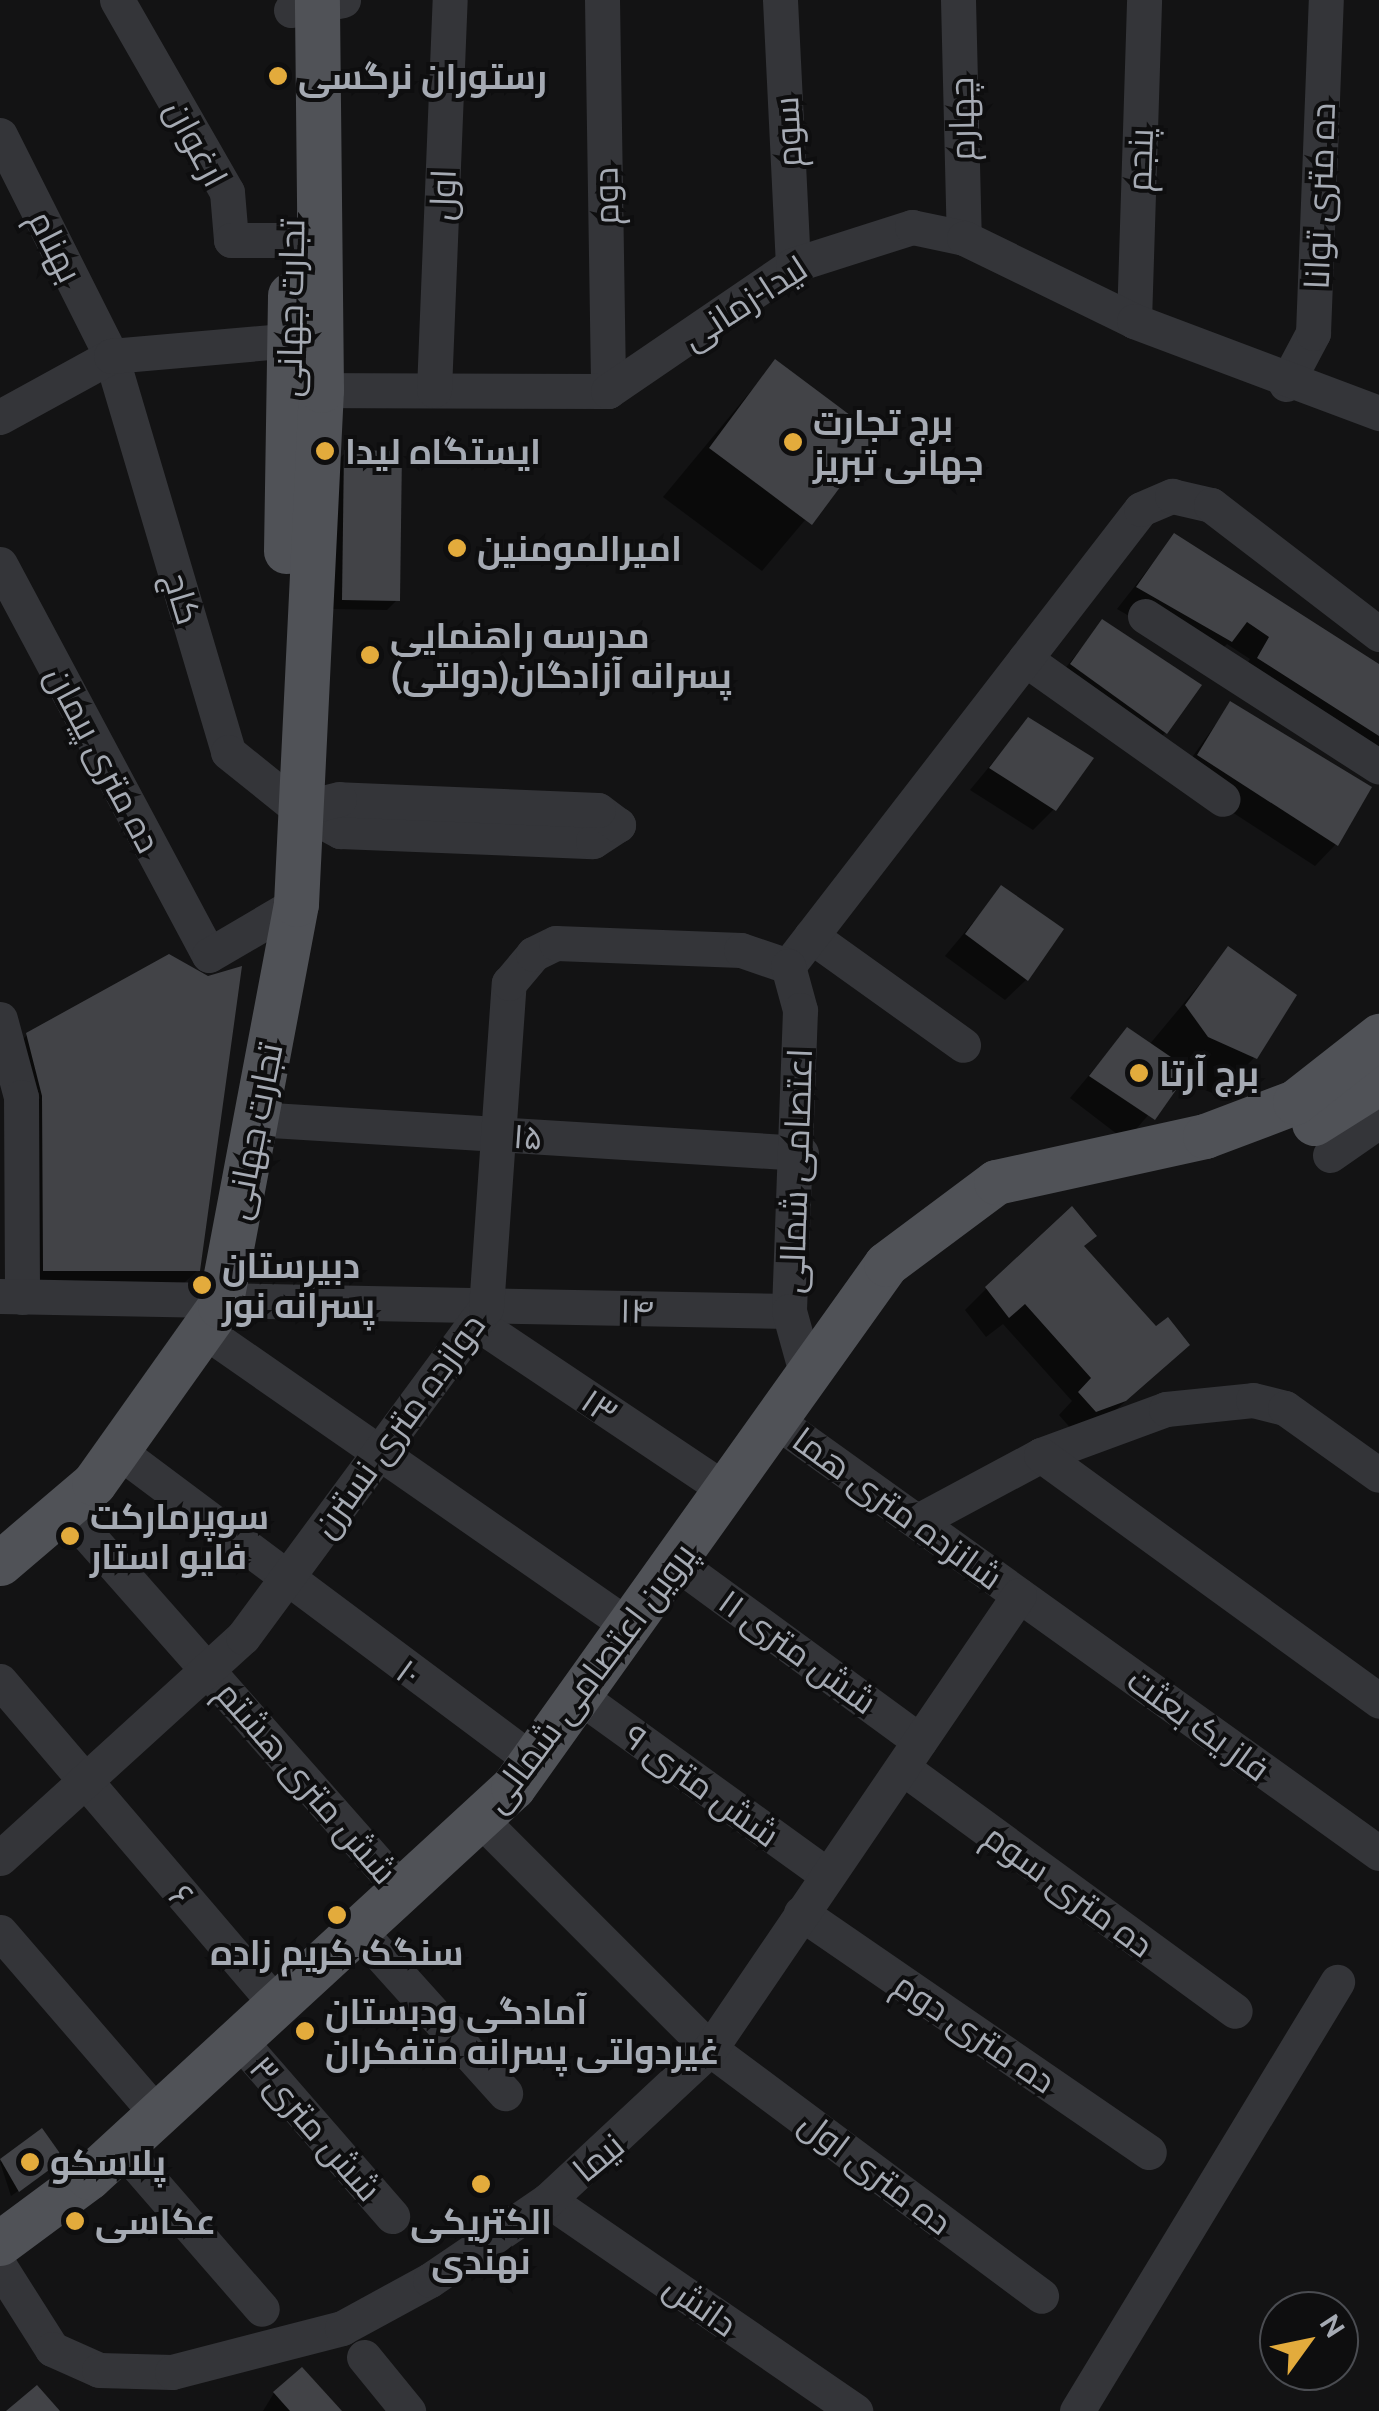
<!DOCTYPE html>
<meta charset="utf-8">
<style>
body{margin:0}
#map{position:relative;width:1379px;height:2411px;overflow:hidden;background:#131314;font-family:Ubuntu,Cairo,sans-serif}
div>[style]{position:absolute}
.shadow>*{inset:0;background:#0007}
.building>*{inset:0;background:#424347}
.minor>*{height:35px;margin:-17.5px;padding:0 17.5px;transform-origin:17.5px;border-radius:17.5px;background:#343539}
.major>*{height:45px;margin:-22.5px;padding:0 22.5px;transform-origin:22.5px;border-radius:22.5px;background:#505257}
.dots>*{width:28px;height:28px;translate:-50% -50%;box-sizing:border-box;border:5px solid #0e0e0f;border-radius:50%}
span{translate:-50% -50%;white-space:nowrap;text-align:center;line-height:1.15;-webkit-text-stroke:8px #0e0e0f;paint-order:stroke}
.poi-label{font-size:35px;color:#a5aab3;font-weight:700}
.left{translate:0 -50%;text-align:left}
.street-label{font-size:35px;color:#a5aab3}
.north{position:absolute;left:1259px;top:2291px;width:100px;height:100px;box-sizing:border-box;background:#0e0e0f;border:2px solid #4a4c51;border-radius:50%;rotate:57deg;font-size:28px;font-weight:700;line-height:40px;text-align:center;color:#a5aab3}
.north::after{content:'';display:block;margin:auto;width:35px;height:45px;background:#e3ab3c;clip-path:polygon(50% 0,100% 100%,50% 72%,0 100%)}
</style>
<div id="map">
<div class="shadow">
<i style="clip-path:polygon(775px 362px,875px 437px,762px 571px,663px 497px)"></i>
<i style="clip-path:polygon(345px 453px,397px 600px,387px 610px,333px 609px,335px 463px)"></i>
<i style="clip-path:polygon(1174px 536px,1379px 668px,1379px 765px,1237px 680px,1250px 659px,1227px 644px,1209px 662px,1117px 609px)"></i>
<i style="clip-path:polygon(1102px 623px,1166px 732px,1144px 753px,1050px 687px)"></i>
<i style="clip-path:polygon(1231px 703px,1336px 844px,1315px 866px,1178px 777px)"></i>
<i style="clip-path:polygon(1028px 720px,1054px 809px,1033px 830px,970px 790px)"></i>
<i style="clip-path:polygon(1001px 889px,1027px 979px,1005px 1000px,945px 956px)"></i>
<i style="clip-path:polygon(1229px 949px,1255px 1057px,1217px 1095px,1179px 1079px,1126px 1141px,1070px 1098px,1127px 1030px,1149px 1045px)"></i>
<i style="clip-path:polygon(27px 1035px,198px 1270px,183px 1284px,30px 1284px,13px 1050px)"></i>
<i style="clip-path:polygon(1082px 1248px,1155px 1330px,1166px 1366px,1102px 1422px,1074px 1432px,1059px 1415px,1072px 1401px,1003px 1324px,986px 1337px,965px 1310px,986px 1289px)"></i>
<i style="clip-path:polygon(41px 2132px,54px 2165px,11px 2196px,0 2162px)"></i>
<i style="clip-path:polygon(274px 2393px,339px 2411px,263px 2411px)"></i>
</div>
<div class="building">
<i style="clip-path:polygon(775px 359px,878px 436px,812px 525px,709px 448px)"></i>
<i style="clip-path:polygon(344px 450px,402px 451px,400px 601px,342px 600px)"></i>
<i style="clip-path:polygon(1174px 533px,1379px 664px,1379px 736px,1257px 658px,1269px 637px,1247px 622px,1232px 642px,1136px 587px)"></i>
<i style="clip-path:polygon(1102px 619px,1202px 685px,1167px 734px,1070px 664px)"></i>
<i style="clip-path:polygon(1230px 701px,1372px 787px,1338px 846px,1197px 755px)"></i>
<i style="clip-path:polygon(1028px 717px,1094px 758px,1056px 811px,989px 768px)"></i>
<i style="clip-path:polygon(1001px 885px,1064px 929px,1028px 981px,965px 934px)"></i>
<i style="clip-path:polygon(1228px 946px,1297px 995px,1257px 1059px,1208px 1037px,1185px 1005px)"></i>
<i style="clip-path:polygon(169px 954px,208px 976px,242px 966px,200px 1271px,43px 1271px,42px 1096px,26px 1033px)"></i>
<i style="clip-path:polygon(1127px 1027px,1190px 1070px,1155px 1120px,1089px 1076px)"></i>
<i style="clip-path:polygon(1072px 1206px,1097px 1236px,1084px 1246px,1156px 1326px,1168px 1317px,1190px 1345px,1126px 1401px,1096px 1412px,1078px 1392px,1091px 1378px,1025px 1304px,1009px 1318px,985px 1287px)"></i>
<i style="clip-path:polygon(42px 2128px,64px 2159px,19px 2192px,0 2159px)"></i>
<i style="clip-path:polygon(302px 2367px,342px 2411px,290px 2411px,273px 2392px)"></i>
<i style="clip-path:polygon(37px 2385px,60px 2411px,6px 2411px)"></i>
</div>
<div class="minor">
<i style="left:117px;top:0;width:221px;rotate:60.2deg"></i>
<i style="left:227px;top:192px;width:48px;rotate:85.2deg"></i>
<i style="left:231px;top:240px;width:60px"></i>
<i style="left:602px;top:0;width:391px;rotate:89.1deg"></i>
<i style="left:780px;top:0;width:265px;rotate:87.2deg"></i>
<i style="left:958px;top:0;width:238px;rotate:88.6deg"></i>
<i style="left:291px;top:10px;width:53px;rotate:-10.9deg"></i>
<i style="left:0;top:135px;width:247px;rotate:63.3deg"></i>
<i style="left:111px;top:356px;width:413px;rotate:73.5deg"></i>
<i style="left:228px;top:752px;width:91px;rotate:38.8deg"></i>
<i style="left:299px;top:809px;width:47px;rotate:28.2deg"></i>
<i style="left:340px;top:831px;width:253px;rotate:2.3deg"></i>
<i style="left:593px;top:841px;width:30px;rotate:-33deg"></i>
<i style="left:618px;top:825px;width:25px;rotate:-143deg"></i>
<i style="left:598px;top:810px;width:259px;rotate:-177.6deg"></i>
<i style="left:339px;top:799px;width:41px;rotate:166deg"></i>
<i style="left:1134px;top:321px;width:321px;rotate:-88.2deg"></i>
<i style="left:1286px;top:384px;width:58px;rotate:-62.1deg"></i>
<i style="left:1313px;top:333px;width:333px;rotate:-87.8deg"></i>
<i style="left:298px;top:390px;width:310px;rotate:0.2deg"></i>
<i style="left:608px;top:391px;width:224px;rotate:-34.3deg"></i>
<i style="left:793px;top:265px;width:125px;rotate:-17.7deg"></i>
<i style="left:912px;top:227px;width:53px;rotate:11.9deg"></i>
<i style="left:964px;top:238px;width:189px;rotate:26deg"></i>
<i style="left:1134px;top:321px;width:262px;rotate:20.6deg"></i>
<i style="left:434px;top:390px;width:390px;rotate:-87.7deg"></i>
<i style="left:0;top:417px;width:127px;rotate:-28.8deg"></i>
<i style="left:111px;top:356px;width:205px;rotate:-5deg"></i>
<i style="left:0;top:564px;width:443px;rotate:61.9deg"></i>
<i style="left:209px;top:955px;width:101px;rotate:-30.4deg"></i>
<i style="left:1145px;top:616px;width:278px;rotate:32.8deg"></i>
<i style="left:1025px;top:659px;width:242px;rotate:35.3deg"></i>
<i style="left:811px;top:936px;width:187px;rotate:35.6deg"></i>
<i style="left:788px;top:966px;width:577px;rotate:-52.32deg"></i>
<i style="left:1141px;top:509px;width:34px;rotate:-23deg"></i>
<i style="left:1172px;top:496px;width:40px;rotate:13deg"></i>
<i style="left:1211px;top:505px;width:212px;rotate:37.5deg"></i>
<i style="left:0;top:1019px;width:81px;rotate:74.9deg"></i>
<i style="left:21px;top:1097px;width:200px;rotate:89.7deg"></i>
<i style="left:255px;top:1119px;width:547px;rotate:3.56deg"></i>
<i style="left:1330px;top:1155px;width:60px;rotate:-34.8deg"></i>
<i style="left:0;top:1296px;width:789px;rotate:1.09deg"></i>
<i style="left:475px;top:1322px;width:302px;rotate:33.8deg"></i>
<i style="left:203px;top:1330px;width:519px;rotate:34.79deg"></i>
<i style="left:775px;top:1420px;width:743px;rotate:35.64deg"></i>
<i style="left:117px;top:1450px;width:519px;rotate:36.78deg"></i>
<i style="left:1041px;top:1455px;width:133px;rotate:-20.2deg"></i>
<i style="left:1166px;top:1409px;width:87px;rotate:-5.9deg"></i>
<i style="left:1253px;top:1400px;width:33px;rotate:14deg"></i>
<i style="left:1285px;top:1408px;width:115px;rotate:35.5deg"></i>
<i style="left:64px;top:1508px;width:514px;rotate:48.55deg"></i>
<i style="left:920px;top:1520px;width:137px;rotate:-28.2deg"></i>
<i style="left:1041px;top:1455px;width:418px;rotate:36deg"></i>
<i style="left:675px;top:1562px;width:303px;rotate:36.2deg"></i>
<i style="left:0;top:1681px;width:428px;rotate:49.5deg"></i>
<i style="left:579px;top:1696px;width:304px;rotate:35.8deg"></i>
<i style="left:903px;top:1768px;width:411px;rotate:36.2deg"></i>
<i style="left:482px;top:1821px;width:322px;rotate:45deg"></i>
<i style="left:710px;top:2049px;width:413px;rotate:36.7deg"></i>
<i style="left:0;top:1858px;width:328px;rotate:-42.3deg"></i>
<i style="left:243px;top:1637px;width:409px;rotate:-53.6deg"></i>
<i style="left:486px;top:1308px;width:326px;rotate:-86deg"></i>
<i style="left:509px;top:983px;width:38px;rotate:-50deg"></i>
<i style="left:533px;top:954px;width:25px;rotate:-26deg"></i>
<i style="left:556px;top:943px;width:185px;rotate:2.2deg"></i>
<i style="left:741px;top:950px;width:50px;rotate:18.8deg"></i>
<i style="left:788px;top:966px;width:46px;rotate:74.7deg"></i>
<i style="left:800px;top:1010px;width:301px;rotate:92.1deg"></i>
<i style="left:789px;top:1311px;width:67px;rotate:74.5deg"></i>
<i style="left:801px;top:1913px;width:422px;rotate:34.5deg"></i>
<i style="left:0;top:1932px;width:242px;rotate:49.2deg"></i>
<i style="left:360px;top:1932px;width:217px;rotate:48deg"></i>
<i style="left:240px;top:2041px;width:232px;rotate:49deg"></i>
<i style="left:122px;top:2148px;width:213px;rotate:49deg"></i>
<i style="left:548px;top:2200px;width:373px;rotate:34.5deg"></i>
<i style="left:0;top:2267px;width:97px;rotate:57.6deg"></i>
<i style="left:52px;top:2349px;width:51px;rotate:24.1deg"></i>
<i style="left:99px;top:2370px;width:73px;rotate:1.6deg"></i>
<i style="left:172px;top:2372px;width:176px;rotate:-14.5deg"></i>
<i style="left:342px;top:2328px;width:100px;rotate:-28.6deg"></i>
<i style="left:430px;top:2280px;width:143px;rotate:-34.1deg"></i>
<i style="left:548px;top:2200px;width:221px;rotate:-43deg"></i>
<i style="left:710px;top:2049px;width:549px;rotate:-55.76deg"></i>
<i style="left:364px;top:2357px;width:70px;rotate:50.8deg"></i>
<i style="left:1077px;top:2411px;width:502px;rotate:-58.78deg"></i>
</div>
<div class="major">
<i style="left:286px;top:551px;width:256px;rotate:-89.1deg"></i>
<i style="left:1314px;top:1123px;width:77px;rotate:-32.2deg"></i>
<i style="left:0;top:1563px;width:123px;rotate:-40.4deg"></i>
<i style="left:94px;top:1483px;width:217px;rotate:-54.6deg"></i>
<i style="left:220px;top:1306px;width:409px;rotate:-79.3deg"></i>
<i style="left:296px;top:904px;width:515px;rotate:-87.22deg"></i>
<i style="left:321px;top:390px;width:390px;rotate:-90.6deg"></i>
<i style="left:0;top:2243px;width:111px;rotate:-36.6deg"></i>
<i style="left:89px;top:2177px;width:576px;rotate:-42.61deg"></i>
<i style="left:513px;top:1787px;width:642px;rotate:-54.5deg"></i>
<i style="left:886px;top:1264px;width:137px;rotate:-36.7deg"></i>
<i style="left:996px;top:1182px;width:214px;rotate:-12.4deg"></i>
<i style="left:1205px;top:1136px;width:96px;rotate:-20.7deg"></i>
<i style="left:1295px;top:1102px;width:107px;rotate:-38.2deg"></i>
</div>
<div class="dots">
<i style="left:278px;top:76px;background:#e3ab3c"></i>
<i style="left:793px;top:442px;background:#e3ab3c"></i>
<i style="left:325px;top:451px;background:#e3ab3c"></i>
<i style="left:457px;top:548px;background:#e3ab3c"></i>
<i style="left:370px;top:655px;background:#e3ab3c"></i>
<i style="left:1139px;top:1073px;background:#e3ab3c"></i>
<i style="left:202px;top:1285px;background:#e3ab3c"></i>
<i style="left:70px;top:1536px;background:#e3ab3c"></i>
<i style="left:337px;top:1915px;background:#e3ab3c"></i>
<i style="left:305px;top:2031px;background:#e3ab3c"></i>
<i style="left:30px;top:2162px;background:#e3ab3c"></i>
<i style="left:481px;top:2184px;background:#e3ab3c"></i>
<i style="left:75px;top:2221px;background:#e3ab3c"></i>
</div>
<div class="poi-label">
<span class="left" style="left:298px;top:76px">رستوران نرگسی</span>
<span class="left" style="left:813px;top:442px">برج تجارت<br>جهانی تبریز</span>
<span class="left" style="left:345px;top:451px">ایستگاه لیدا</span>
<span class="left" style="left:477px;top:548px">امیرالمومنین</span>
<span class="left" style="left:390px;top:655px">مدرسه راهنمایی<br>پسرانه آزادگان(دولتی)</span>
<span class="left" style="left:1159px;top:1073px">برج آرتا</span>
<span class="left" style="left:222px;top:1285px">دبیرستان<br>پسرانه نور</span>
<span class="left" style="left:90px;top:1536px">سوپرمارکت<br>فایو استار</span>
<span style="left:337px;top:1952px">سنگک کریم زاده</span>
<span class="left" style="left:325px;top:2031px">آمادگی ودبستان<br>غیردولتی پسرانه متفکران</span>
<span class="left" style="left:50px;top:2162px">پلاسکو</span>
<span class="left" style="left:95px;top:2221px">عکاسی</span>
<span style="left:481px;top:2241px">الکتریکی<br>نهندی</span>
</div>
<div class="street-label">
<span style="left:961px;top:119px;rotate:-91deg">چهارم</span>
<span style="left:787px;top:132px;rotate:-93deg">سوم</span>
<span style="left:197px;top:143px;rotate:62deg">ارغوان</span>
<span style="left:1139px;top:160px;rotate:-88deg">پنجم</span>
<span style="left:442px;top:195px;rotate:-88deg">اول</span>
<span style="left:605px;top:196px;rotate:-91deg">دوم</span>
<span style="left:1319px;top:196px;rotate:-88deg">ده متری توانا</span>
<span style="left:56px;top:246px;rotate:63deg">بهنام</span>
<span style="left:744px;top:302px;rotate:-33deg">لیدا-زمانی</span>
<span style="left:290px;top:308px;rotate:-89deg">تجارت جهانی</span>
<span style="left:183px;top:598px;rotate:73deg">کاج</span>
<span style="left:104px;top:759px;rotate:62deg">ده متری پیمان</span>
<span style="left:253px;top:1131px;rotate:-79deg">تجارت جهانی</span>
<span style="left:528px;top:1136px;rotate:4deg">۱۵</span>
<span style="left:795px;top:1171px;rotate:-88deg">اعتصامی شمالی</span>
<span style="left:637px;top:1310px;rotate:1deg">۱۴</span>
<span style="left:600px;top:1406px;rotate:34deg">۱۳</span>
<span style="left:398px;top:1425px;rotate:-54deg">دوازده متری نسترن</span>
<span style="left:898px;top:1508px;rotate:36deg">شانزده متری هما</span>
<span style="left:798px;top:1651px;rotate:36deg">۱۱ شش متری</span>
<span style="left:409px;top:1672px;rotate:36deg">۱۰</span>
<span style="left:589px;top:1677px;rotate:-53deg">پروین اعتصامی شمالی</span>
<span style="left:1199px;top:1724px;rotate:36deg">فاز یک بعثت</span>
<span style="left:307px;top:1782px;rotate:49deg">شش متری هشتم</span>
<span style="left:702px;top:1785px;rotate:36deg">۹ شش متری</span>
<span style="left:1069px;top:1890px;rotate:36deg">ده متری سوم</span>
<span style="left:182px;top:1895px;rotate:49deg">۶</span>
<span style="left:975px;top:2032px;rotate:34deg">ده متری دوم</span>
<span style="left:316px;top:2128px;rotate:49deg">شش متری۳</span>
<span style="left:598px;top:2157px;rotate:-40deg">نیما</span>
<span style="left:876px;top:2172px;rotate:37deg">ده متری اول</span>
<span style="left:701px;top:2305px;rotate:35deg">دانش</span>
</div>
<div class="north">N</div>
</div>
